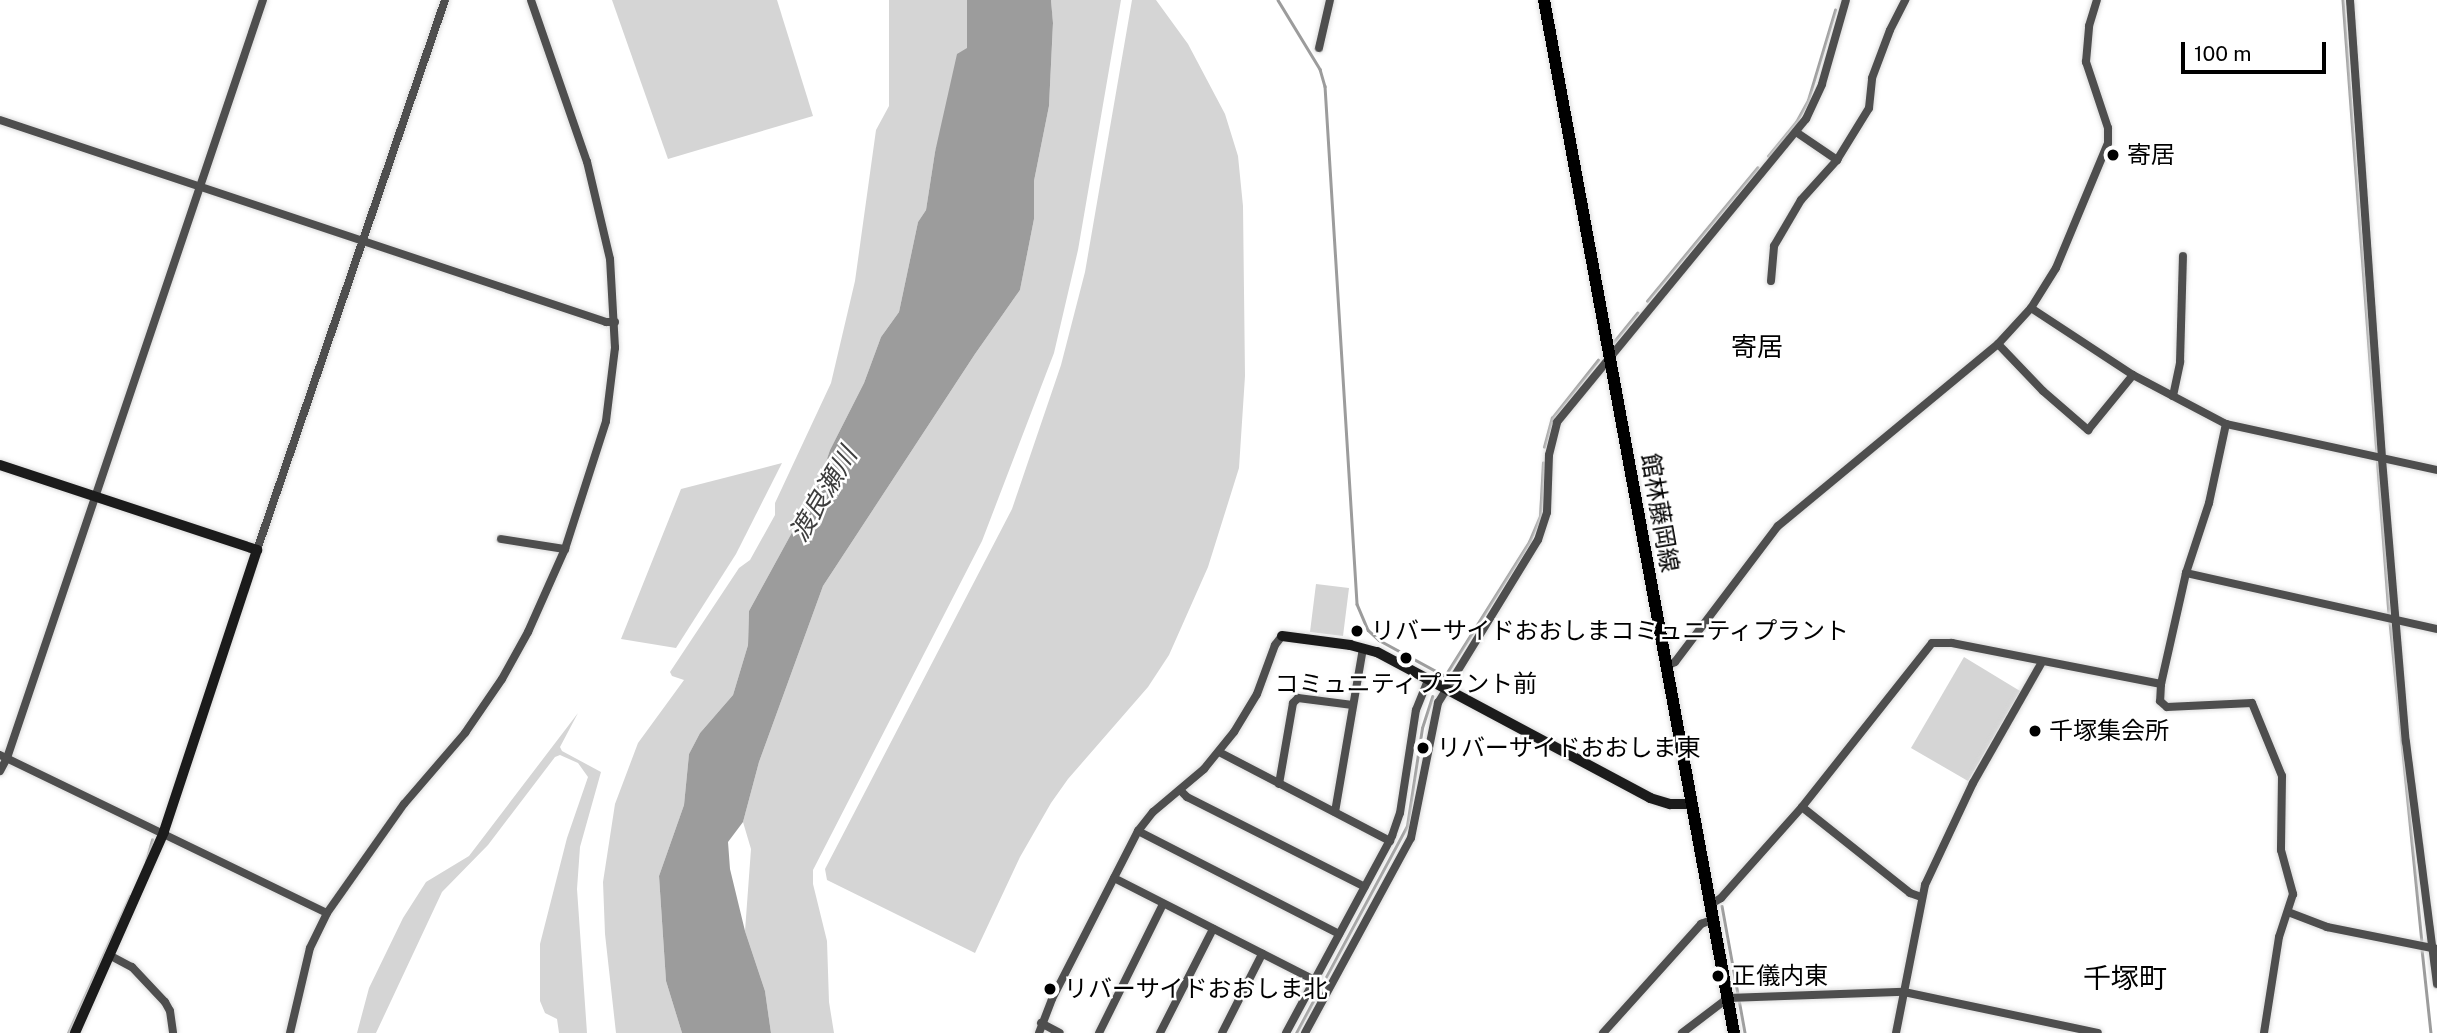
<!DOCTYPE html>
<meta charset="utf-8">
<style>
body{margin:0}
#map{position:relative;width:2437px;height:1033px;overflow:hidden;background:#fff;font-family:"Public Sans","Noto Sans JP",sans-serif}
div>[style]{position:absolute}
.green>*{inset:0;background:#d5d5d5}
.water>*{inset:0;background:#9c9c9c}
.stream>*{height:2.5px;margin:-1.25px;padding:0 1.25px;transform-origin:1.25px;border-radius:1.25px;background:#9c9c9c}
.roads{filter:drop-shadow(0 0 2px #dbdbdb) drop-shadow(0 0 2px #dbdbdb)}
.street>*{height:8px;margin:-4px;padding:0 4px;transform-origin:4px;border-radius:4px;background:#4e4e4e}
.secondary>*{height:10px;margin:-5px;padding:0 5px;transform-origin:5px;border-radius:5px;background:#1b1b1b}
.primary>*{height:12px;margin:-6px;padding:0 6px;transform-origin:6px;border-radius:6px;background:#000}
.dots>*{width:19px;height:19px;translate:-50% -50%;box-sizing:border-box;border:4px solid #fff;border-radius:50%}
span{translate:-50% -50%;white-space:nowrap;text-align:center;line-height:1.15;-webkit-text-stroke:5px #fff;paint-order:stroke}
.poi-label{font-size:24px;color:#000}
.left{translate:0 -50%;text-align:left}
.street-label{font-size:24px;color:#000}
.neighbourhood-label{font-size:26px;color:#000}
.water-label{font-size:26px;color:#3d3d3d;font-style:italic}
.quarter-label{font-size:28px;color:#000}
.scale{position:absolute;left:2181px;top:42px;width:145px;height:32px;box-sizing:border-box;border:4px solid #000;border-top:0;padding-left:9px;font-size:21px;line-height:24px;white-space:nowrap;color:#000;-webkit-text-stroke:5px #fff;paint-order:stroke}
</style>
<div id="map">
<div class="green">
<i style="clip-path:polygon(612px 0,777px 0,813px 116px,668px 159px)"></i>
<i style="clip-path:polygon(889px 0,967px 0,967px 49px,935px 152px,926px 210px,918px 222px,899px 312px,881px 337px,864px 383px,830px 450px,818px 485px,749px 611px,748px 645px,733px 695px,700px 733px,689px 754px,684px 805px,659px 876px,666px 981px,682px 1033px,616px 1033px,605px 934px,603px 882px,615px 804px,638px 743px,684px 680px,672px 676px,670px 672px,739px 568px,750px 560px,775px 515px,775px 503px,831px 383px,855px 281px,876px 130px,889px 106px)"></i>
<i style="clip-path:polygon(1051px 0,1121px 0,1078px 250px,1054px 353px,982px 541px,813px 870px,813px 884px,827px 941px,829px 1002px,834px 1033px,771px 1033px,765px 991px,745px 931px,751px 849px,743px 822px,759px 762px,823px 586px,975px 354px,1020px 290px,1034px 219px,1034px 181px,1049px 106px,1053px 24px)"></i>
<i style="clip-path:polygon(1132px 0,1156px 0,1188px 44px,1225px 114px,1238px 156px,1243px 206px,1245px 376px,1239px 468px,1208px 567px,1169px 655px,1148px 687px,1068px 779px,1051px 803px,1020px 857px,975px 953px,827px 880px,825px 869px,1012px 509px,1061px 365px,1085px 272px)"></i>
<i style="clip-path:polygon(782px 463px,736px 554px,676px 648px,621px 639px,681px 489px)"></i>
<i style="clip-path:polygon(1316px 584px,1349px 588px,1343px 636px,1310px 632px)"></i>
<i style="clip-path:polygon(1964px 657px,2020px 691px,1968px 781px,1911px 748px)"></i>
<i style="clip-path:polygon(578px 713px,560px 747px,562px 751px,601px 772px,580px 847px,577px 889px,587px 1033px,559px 1033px,557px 1019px,545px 1013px,540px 1001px,540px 944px,567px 838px,588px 777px,578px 763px,560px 755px,555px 757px,488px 845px,442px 892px,376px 1033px,357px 1033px,369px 988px,403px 918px,426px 882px,469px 856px)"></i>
</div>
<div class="water">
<i style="clip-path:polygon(967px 0,1051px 0,1053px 23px,1049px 106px,1034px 181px,1034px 219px,1020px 290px,975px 354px,823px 586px,759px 762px,743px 822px,728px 842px,730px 869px,745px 931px,765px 991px,771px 1033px,682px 1033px,666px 981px,659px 876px,684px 805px,689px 754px,700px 733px,733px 695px,748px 645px,749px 611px,818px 485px,830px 450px,864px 383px,881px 337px,899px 312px,918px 222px,926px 210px,935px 152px,957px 54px,967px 48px)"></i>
</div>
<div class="stream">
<i style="left:1278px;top:0;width:81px;rotate:58.7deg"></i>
<i style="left:1320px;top:69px;width:18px;rotate:74deg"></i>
<i style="left:1325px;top:86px;width:519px;rotate:86.46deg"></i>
<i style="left:1357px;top:604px;width:28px;rotate:67deg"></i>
<i style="left:1368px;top:630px;width:15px;rotate:42deg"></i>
<i style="left:1379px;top:640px;width:75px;rotate:28.6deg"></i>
<i style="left:2343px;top:0;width:617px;rotate:85.72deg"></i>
<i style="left:1768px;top:156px;width:44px;rotate:-50.5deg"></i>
<i style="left:1796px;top:122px;width:25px;rotate:-61deg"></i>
<i style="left:1808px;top:100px;width:94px;rotate:-73.3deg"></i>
<i style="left:1647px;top:301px;width:173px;rotate:-50.4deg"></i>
<i style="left:1612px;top:344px;width:40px;rotate:-51deg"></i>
<i style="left:1544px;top:447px;width:30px;rotate:-75deg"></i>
<i style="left:1552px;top:418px;width:74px;rotate:-51.6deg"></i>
<i style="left:2390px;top:622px;width:323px;rotate:84.3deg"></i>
<i style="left:1443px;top:679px;width:162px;rotate:-57.9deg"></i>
<i style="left:1529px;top:542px;width:28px;rotate:-67deg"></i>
<i style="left:1540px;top:516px;width:53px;rotate:-86.8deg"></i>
<i style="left:146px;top:861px;width:22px;rotate:-74deg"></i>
<i style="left:1722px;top:906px;width:129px;rotate:79.7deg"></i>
<i style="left:2422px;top:949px;width:84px;rotate:83.9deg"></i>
<i style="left:1326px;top:977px;width:171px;rotate:-61.8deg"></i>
<i style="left:1407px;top:826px;width:99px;rotate:-81.3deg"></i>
<i style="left:1422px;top:728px;width:33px;rotate:-72deg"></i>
<i style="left:68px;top:1033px;width:150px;rotate:-65.7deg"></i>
<i style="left:1296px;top:1033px;width:47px;rotate:-61.8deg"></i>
</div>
<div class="roads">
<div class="street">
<i style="left:2350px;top:0;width:460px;rotate:86deg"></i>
<i style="left:2382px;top:459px;width:284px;rotate:85.2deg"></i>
<i style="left:2406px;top:742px;width:244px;rotate:82.7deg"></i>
<i style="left:1319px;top:48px;width:49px;rotate:-77.1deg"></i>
<i style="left:0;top:120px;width:639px;rotate:18.43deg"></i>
<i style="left:606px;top:322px;width:9px"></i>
<i style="left:1796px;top:132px;width:50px;rotate:34.3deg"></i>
<i style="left:1771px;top:281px;width:35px;rotate:-85deg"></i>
<i style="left:1774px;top:246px;width:53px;rotate:-59.6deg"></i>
<i style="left:1801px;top:200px;width:54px;rotate:-48deg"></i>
<i style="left:1837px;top:160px;width:61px;rotate:-58.4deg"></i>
<i style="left:1869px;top:108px;width:30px;rotate:-84deg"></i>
<i style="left:1872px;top:78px;width:51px;rotate:-69.4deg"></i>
<i style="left:1890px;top:30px;width:34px;rotate:-63deg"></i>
<i style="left:2031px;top:308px;width:122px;rotate:33.3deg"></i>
<i style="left:2133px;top:375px;width:105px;rotate:27.8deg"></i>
<i style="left:2226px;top:424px;width:216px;rotate:12.3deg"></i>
<i style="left:1998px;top:344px;width:65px;rotate:46.2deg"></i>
<i style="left:2043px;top:391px;width:60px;rotate:40.9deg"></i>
<i style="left:2088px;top:430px;width:71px;rotate:-50.7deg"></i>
<i style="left:2173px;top:396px;width:35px;rotate:-78deg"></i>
<i style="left:2180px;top:362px;width:106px;rotate:-88.4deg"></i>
<i style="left:501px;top:539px;width:65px;rotate:8.9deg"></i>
<i style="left:257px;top:550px;width:581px;rotate:-71.13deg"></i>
<i style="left:2186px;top:573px;width:257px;rotate:12.6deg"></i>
<i style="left:1667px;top:666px;width:9px;rotate:-27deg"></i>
<i style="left:1675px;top:662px;width:171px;rotate:-52.9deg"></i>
<i style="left:1778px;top:526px;width:286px;rotate:-39.6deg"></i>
<i style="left:1998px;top:344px;width:49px;rotate:-47.5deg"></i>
<i style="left:2031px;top:308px;width:47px;rotate:-58deg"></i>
<i style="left:2056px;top:268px;width:135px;rotate:-67.4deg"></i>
<i style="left:2108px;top:143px;width:15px;rotate:-90deg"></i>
<i style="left:2108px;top:128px;width:70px;rotate:-108.4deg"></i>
<i style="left:2086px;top:62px;width:36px;rotate:-85deg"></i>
<i style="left:2089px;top:26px;width:27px;rotate:-73deg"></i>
<i style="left:2161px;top:684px;width:17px;rotate:93deg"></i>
<i style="left:2160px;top:701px;width:9px;rotate:41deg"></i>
<i style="left:2167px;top:707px;width:85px;rotate:-2.7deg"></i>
<i style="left:2252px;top:703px;width:79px;rotate:67.7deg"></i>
<i style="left:2282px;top:776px;width:74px;rotate:90.8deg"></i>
<i style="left:2281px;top:850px;width:46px;rotate:74.7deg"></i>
<i style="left:2293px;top:894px;width:45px;rotate:108deg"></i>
<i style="left:2279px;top:937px;width:97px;rotate:98.9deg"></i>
<i style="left:1219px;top:752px;width:193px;rotate:27.5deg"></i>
<i style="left:0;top:755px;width:363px;rotate:25.8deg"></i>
<i style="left:0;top:771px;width:15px;rotate:-62deg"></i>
<i style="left:7px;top:758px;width:800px;rotate:-71.34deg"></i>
<i style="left:1279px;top:784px;width:82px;rotate:-80.2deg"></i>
<i style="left:1293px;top:703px;width:7px;rotate:-45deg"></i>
<i style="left:1298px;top:698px;width:55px;rotate:7.3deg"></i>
<i style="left:1180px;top:790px;width:10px;rotate:45deg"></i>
<i style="left:1187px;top:797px;width:199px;rotate:26.8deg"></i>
<i style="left:1802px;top:807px;width:138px;rotate:38.5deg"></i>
<i style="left:1910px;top:893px;width:12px;rotate:20deg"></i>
<i style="left:1335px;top:812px;width:166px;rotate:-80.3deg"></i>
<i style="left:1138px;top:831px;width:226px;rotate:27.1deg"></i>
<i style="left:1114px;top:878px;width:225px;rotate:27deg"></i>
<i style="left:1711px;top:904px;width:12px;rotate:-31deg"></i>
<i style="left:1721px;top:898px;width:122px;rotate:-48.3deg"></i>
<i style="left:1802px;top:807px;width:209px;rotate:-51.6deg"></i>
<i style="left:1932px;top:643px;width:20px"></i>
<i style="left:1952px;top:643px;width:213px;rotate:11.1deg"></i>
<i style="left:2161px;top:684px;width:114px;rotate:-77.3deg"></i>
<i style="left:2186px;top:573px;width:74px;rotate:-71.8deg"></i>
<i style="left:2209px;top:503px;width:81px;rotate:-77.9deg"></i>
<i style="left:2288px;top:912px;width:42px;rotate:21deg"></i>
<i style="left:2327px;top:927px;width:112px;rotate:11.3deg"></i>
<i style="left:109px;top:955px;width:26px;rotate:28deg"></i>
<i style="left:132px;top:967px;width:48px;rotate:46.7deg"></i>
<i style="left:165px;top:1002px;width:10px;rotate:61deg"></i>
<i style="left:170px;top:1011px;width:22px;rotate:82deg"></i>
<i style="left:1041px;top:1023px;width:21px;rotate:28deg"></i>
<i style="left:290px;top:1033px;width:87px;rotate:-76.8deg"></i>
<i style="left:310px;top:948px;width:39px;rotate:-64deg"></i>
<i style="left:327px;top:913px;width:133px;rotate:-54.8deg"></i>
<i style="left:404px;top:804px;width:94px;rotate:-49.3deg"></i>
<i style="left:465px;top:733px;width:65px;rotate:-55.6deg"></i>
<i style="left:502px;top:679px;width:54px;rotate:-61deg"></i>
<i style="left:528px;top:632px;width:91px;rotate:-66deg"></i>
<i style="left:565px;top:549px;width:134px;rotate:-72.2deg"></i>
<i style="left:606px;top:421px;width:74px;rotate:-83deg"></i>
<i style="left:615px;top:348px;width:89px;rotate:-93.2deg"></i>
<i style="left:610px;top:259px;width:100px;rotate:-103.3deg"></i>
<i style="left:587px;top:162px;width:171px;rotate:-109.1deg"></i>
<i style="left:1039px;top:1033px;width:36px;rotate:-69deg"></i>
<i style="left:1052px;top:999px;width:189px;rotate:-62.9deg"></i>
<i style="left:1138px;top:831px;width:24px;rotate:-52deg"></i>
<i style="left:1153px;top:812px;width:67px;rotate:-40.1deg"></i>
<i style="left:1204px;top:769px;width:48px;rotate:-51deg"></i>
<i style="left:1234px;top:732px;width:44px;rotate:-58.8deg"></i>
<i style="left:1257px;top:694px;width:52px;rotate:-69.8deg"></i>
<i style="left:1275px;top:645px;width:11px;rotate:-52deg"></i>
<i style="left:1099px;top:1033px;width:144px;rotate:-63.6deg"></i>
<i style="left:1160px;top:1033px;width:117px;rotate:-63deg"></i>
<i style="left:1222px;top:1033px;width:89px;rotate:-63.1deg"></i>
<i style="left:1286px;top:1033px;width:224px;rotate:-61.7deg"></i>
<i style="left:1392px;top:836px;width:24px;rotate:-71deg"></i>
<i style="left:1400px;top:813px;width:104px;rotate:-81.2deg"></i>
<i style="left:1416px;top:710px;width:35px;rotate:-68deg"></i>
<i style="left:1305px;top:1033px;width:222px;rotate:-61.5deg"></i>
<i style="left:1411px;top:838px;width:138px;rotate:-78.7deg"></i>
<i style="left:1438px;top:703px;width:191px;rotate:-58.5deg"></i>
<i style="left:1538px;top:540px;width:29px;rotate:-72deg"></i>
<i style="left:1547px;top:512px;width:57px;rotate:-88deg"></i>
<i style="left:1549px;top:455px;width:34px;rotate:-76deg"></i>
<i style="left:1557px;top:422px;width:392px;rotate:-50.6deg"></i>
<i style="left:1806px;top:119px;width:38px;rotate:-65deg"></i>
<i style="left:1822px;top:84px;width:87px;rotate:-74.1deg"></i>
<i style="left:1603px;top:1033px;width:147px;rotate:-48deg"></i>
<i style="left:1701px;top:924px;width:14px;rotate:-21deg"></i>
<i style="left:1682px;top:1033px;width:58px;rotate:-37.3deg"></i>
<i style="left:1728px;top:998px;width:176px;rotate:-2deg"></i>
<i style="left:1904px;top:992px;width:198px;rotate:11.9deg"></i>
<i style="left:1896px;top:1033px;width:151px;rotate:-78.9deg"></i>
<i style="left:1925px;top:885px;width:113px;rotate:-64.8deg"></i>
<i style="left:1973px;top:783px;width:139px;rotate:-60.3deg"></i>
</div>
<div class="secondary">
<i style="left:0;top:465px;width:271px;rotate:18.3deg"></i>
<i style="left:257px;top:550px;width:297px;rotate:108.3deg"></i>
<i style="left:164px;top:832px;width:220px;rotate:113.9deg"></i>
<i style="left:1282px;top:636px;width:69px;rotate:7.5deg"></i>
<i style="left:1350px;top:645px;width:28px;rotate:15deg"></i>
<i style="left:1377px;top:652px;width:310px;rotate:28.1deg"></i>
<i style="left:1650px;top:798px;width:21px;rotate:17deg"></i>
<i style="left:1670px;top:804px;width:21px"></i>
</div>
<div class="primary">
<i style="left:1544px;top:0;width:1050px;rotate:79.58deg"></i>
</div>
</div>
<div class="dots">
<i style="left:2113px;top:155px;background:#000"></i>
<i style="left:1357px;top:631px;background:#000"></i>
<i style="left:1406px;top:658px;background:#000"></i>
<i style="left:2035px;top:731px;background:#000"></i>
<i style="left:1423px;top:748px;background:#000"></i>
<i style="left:1718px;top:976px;background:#000"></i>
<i style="left:1050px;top:989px;background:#000"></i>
</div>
<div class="poi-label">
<span class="left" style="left:2127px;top:155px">寄居</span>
<span class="left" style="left:1371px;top:631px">リバーサイドおおしまコミュニティプラント</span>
<span style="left:1406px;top:684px">コミュニティプラント前</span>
<span class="left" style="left:2049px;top:731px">千塚集会所</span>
<span class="left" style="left:1437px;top:748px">リバーサイドおおしま東</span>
<span class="left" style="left:1732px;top:976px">正儀内東</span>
<span class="left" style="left:1064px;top:989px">リバーサイドおおしま北</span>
</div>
<div class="street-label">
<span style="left:1660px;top:513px;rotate:80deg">館林藤岡線</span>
</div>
<div class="neighbourhood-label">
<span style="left:1757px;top:347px">寄居</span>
</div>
<div class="water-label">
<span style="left:823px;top:494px;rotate:-59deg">渡良瀬川</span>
</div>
<div class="quarter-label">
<span style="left:2125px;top:978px">千塚町</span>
</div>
<div class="scale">100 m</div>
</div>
